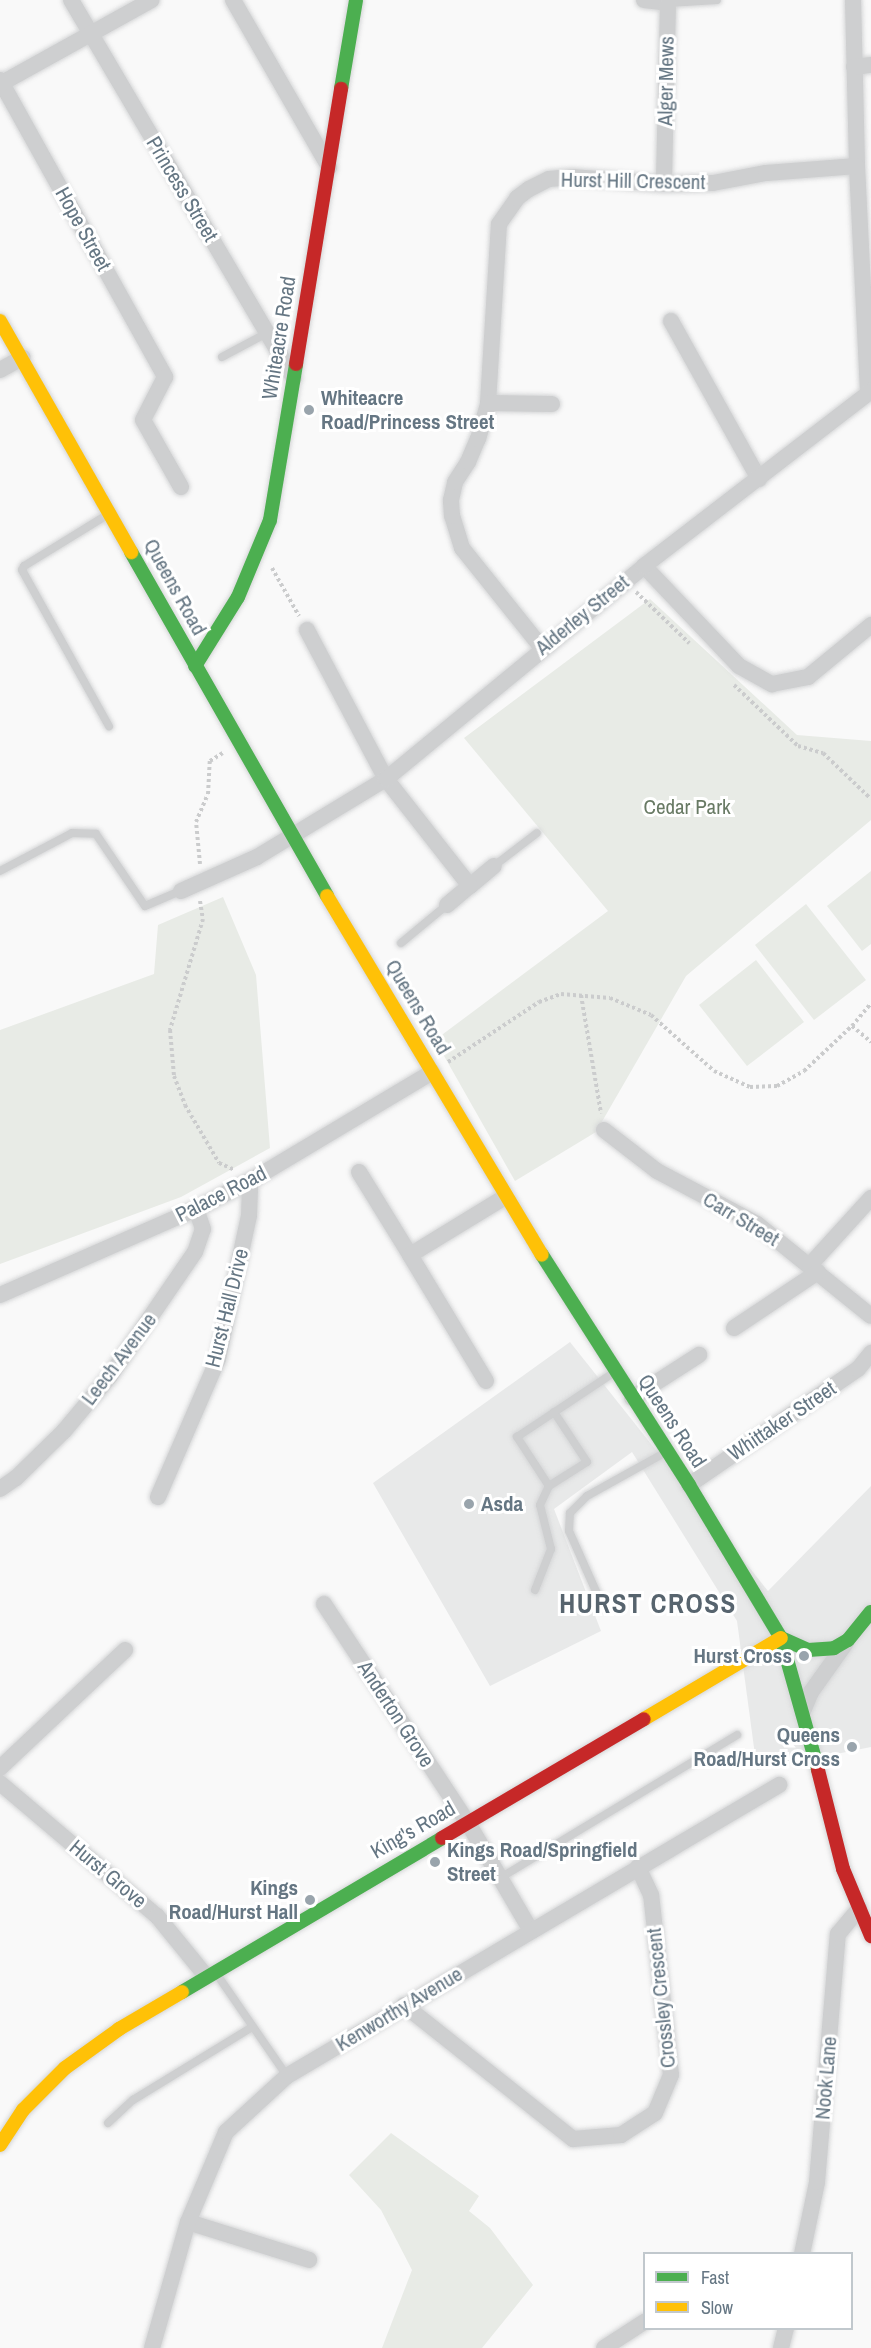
<!DOCTYPE html>
<style>
body{margin:0}
#map{position:relative;width:871px;height:2348px;overflow:hidden;background:#f9f9f9;font-family:"Archivo Narrow",sans-serif}
div>[style]{position:absolute}
.built>*{inset:0;background:#e8e9e9}
.green>*{inset:0;background:#e8ebe6}
.path>*{height:4px;margin-top:-2px;transform-origin:0;background:repeating-linear-gradient(90deg,#cbcccd 0 3px,transparent 0 6px)}
.roads{filter:drop-shadow(0 0 2px #d5d6d7) drop-shadow(0 0 2px #d5d6d7)}
.lane>*{height:8px;margin:-4px;padding:0 4px;transform-origin:4px;border-radius:4px;background:#cecfd0}
.street>*{height:16px;margin:-8px;padding:0 8px;transform-origin:8px;border-radius:8px;background:#cecfd0}
.fast>*{height:14px;margin:-7px;padding:0 7px;transform-origin:7px;border-radius:7px;background:#4caf50}
.slow>*{height:14px;margin:-7px;padding:0 7px;transform-origin:7px;border-radius:7px;background:#ffc107}
.jam>*{height:14px;margin:-7px;padding:0 7px;transform-origin:7px;border-radius:7px;background:#c62828}
.dots>*{width:16px;height:16px;translate:-50% -50%;box-sizing:border-box;border:3px solid #fff;border-radius:50%}
span{translate:-50% -50%;white-space:nowrap;text-align:center;line-height:1.15;-webkit-text-stroke:6px #fff;paint-order:stroke}
.street-label{font-size:21px;color:#657683}
.poi-label{font-size:21px;color:#657683;font-weight:700}
.left{translate:0 -50%;text-align:left}
.right{translate:-100% -50%;text-align:right}
.park-label{font-size:21px;color:#687a64}
.district-label{font-size:27px;color:#57646e;font-weight:700;letter-spacing:1.5px}
.legend{position:absolute;left:643px;top:2252px;width:210px;height:78px;box-sizing:border-box;background:#fff;border:2px solid #c1c8cd;margin:0;padding:8px 10px;list-style:none;font-size:18px;color:#657683}
.legend li{display:flex;align-items:center;gap:12px;height:30px}
.legend b{width:30px;border:2px solid #c1c8cd}
</style>
<div id="map">
<div class="built">
<i style="clip-path:polygon(570px 1342px,768px 1591px,871px 1486px,871px 1747px,757px 1770px,737px 1621px,632px 1452px,554px 1509px,601px 1631px,490px 1686px,373px 1483px)"></i>
</div>
<div class="green">
<i style="clip-path:polygon(650px 599px,797px 735px,871px 741px,871px 820px,686px 976px,596px 1132px,515px 1181px,435px 1040px,608px 911px,464px 738px)"></i>
<i style="clip-path:polygon(871px 871px,871px 944px,862px 951px,827px 906px)"></i>
<i style="clip-path:polygon(223px 897px,256px 975px,270px 1148px,181px 1197px,0 1264px,0 1030px,154px 974px,158px 925px)"></i>
<i style="clip-path:polygon(806px 904px,866px 980px,814px 1020px,755px 945px)"></i>
<i style="clip-path:polygon(756px 960px,804px 1022px,747px 1066px,699px 1005px)"></i>
<i style="clip-path:polygon(391px 2133px,479px 2196px,469px 2211px,490px 2228px,533px 2285px,482px 2348px,382px 2348px,412px 2270px,381px 2210px,349px 2175px)"></i>
</div>
<div class="path">
<i style="left:272px;top:568px;width:55px;rotate:60.6deg"></i>
<i style="left:636px;top:592px;width:74px;rotate:43.9deg"></i>
<i style="left:734px;top:685px;width:88px;rotate:43.6deg"></i>
<i style="left:798px;top:746px;width:26px;rotate:16deg"></i>
<i style="left:823px;top:753px;width:66px;rotate:43.8deg"></i>
<i style="left:200px;top:864px;width:42px;rotate:-95.4deg"></i>
<i style="left:196px;top:822px;width:30px;rotate:-67deg"></i>
<i style="left:208px;top:794px;width:33px;rotate:-87deg"></i>
<i style="left:210px;top:761px;width:15px;rotate:-32deg"></i>
<i style="left:200px;top:901px;width:18px;rotate:81deg"></i>
<i style="left:203px;top:919px;width:116px;rotate:106.6deg"></i>
<i style="left:170px;top:1030px;width:46px;rotate:85deg"></i>
<i style="left:174px;top:1076px;width:31px;rotate:69deg"></i>
<i style="left:185px;top:1105px;width:67px;rotate:59.6deg"></i>
<i style="left:219px;top:1163px;width:17px;rotate:24deg"></i>
<i style="left:581px;top:995px;width:120px;rotate:80.4deg"></i>
<i style="left:852px;top:1026px;width:30px;rotate:-50deg"></i>
<i style="left:448px;top:1062px;width:109px;rotate:-33.4deg"></i>
<i style="left:539px;top:1002px;width:23px;rotate:-20deg"></i>
<i style="left:561px;top:994px;width:49px;rotate:4.7deg"></i>
<i style="left:610px;top:998px;width:44px;rotate:22.5deg"></i>
<i style="left:651px;top:1015px;width:84px;rotate:41.6deg"></i>
<i style="left:714px;top:1071px;width:39px;rotate:24deg"></i>
<i style="left:750px;top:1087px;width:27px;rotate:-2deg"></i>
<i style="left:777px;top:1086px;width:31px;rotate:-29deg"></i>
<i style="left:804px;top:1071px;width:66px;rotate:-43.2deg"></i>
<i style="left:852px;top:1026px;width:25px;rotate:40deg"></i>
</div>
<div class="roads">
<div class="lane">
<i style="left:668px;top:3px;width:49px;rotate:-3.5deg"></i>
<i style="left:222px;top:357px;width:51px;rotate:-28.1deg"></i>
<i style="left:107px;top:515px;width:97px;rotate:148.4deg"></i>
<i style="left:24px;top:566px;width:4px;rotate:117deg"></i>
<i style="left:22px;top:570px;width:179px;rotate:60.9deg"></i>
<i style="left:494px;top:866px;width:54px;rotate:-37.5deg"></i>
<i style="left:0;top:871px;width:81px;rotate:-27.8deg"></i>
<i style="left:72px;top:833px;width:24px;rotate:2deg"></i>
<i style="left:96px;top:834px;width:87px;rotate:55.8deg"></i>
<i style="left:145px;top:906px;width:39px;rotate:-23deg"></i>
<i style="left:401px;top:943px;width:60px;rotate:-39.6deg"></i>
<i style="left:549px;top:1486px;width:45px;rotate:-32.3deg"></i>
<i style="left:587px;top:1462px;width:60px;rotate:-123.4deg"></i>
<i style="left:535px;top:1590px;width:44px;rotate:-68.7deg"></i>
<i style="left:551px;top:1549px;width:45px;rotate:-104deg"></i>
<i style="left:540px;top:1505px;width:21px;rotate:-65deg"></i>
<i style="left:549px;top:1486px;width:59px;rotate:-123.1deg"></i>
<i style="left:517px;top:1437px;width:118px;rotate:-33.6deg"></i>
<i style="left:603px;top:1607px;width:83px;rotate:-114.1deg"></i>
<i style="left:569px;top:1531px;width:18px;rotate:-87deg"></i>
<i style="left:570px;top:1513px;width:24px;rotate:-45deg"></i>
<i style="left:587px;top:1496px;width:90px;rotate:-29.1deg"></i>
<i style="left:500px;top:1878px;width:277px;rotate:-31.1deg"></i>
<i style="left:216px;top:1973px;width:125px;rotate:55.4deg"></i>
<i style="left:108px;top:2123px;width:34px;rotate:-43deg"></i>
<i style="left:133px;top:2100px;width:140px;rotate:-31.5deg"></i>
</div>
<div class="street">
<i style="left:71px;top:0;width:439px;rotate:59.5deg"></i>
<i style="left:233px;top:0;width:193px;rotate:60.1deg"></i>
<i style="left:644px;top:0;width:24px;rotate:7deg"></i>
<i style="left:668px;top:3px;width:181px;rotate:91.3deg"></i>
<i style="left:853px;top:0;width:166px;rotate:88.6deg"></i>
<i style="left:857px;top:166px;width:227px;rotate:87.2deg"></i>
<i style="left:854px;top:67px;width:17px;rotate:-7deg"></i>
<i style="left:0;top:80px;width:340px;rotate:60.9deg"></i>
<i style="left:165px;top:377px;width:48px;rotate:117.1deg"></i>
<i style="left:143px;top:420px;width:77px;rotate:60.4deg"></i>
<i style="left:2px;top:83px;width:171px;rotate:-29deg"></i>
<i style="left:671px;top:321px;width:181px;rotate:60.9deg"></i>
<i style="left:0;top:370px;width:26px;rotate:-29deg"></i>
<i style="left:488px;top:403px;width:179px;rotate:-86.5deg"></i>
<i style="left:499px;top:224px;width:32px;rotate:-55deg"></i>
<i style="left:517px;top:198px;width:15px;rotate:-37deg"></i>
<i style="left:529px;top:189px;width:22px;rotate:-27deg"></i>
<i style="left:549px;top:179px;width:23px;rotate:-5deg"></i>
<i style="left:572px;top:177px;width:92px;rotate:4.4deg"></i>
<i style="left:664px;top:184px;width:49px;rotate:-1.2deg"></i>
<i style="left:713px;top:183px;width:54px;rotate:-10.7deg"></i>
<i style="left:766px;top:173px;width:91px;rotate:-4.4deg"></i>
<i style="left:644px;top:566px;width:138px;rotate:46.5deg"></i>
<i style="left:739px;top:666px;width:38px;rotate:29deg"></i>
<i style="left:772px;top:684px;width:37px;rotate:-11deg"></i>
<i style="left:808px;top:677px;width:82px;rotate:-39.5deg"></i>
<i style="left:307px;top:630px;width:169px;rotate:62.1deg"></i>
<i style="left:386px;top:779px;width:136px;rotate:51.9deg"></i>
<i style="left:470px;top:886px;width:31px;rotate:-40deg"></i>
<i style="left:542px;top:648px;width:128px;rotate:-128.7deg"></i>
<i style="left:462px;top:548px;width:34px;rotate:-107deg"></i>
<i style="left:452px;top:516px;width:16px;rotate:-94deg"></i>
<i style="left:451px;top:500px;width:18px;rotate:-77deg"></i>
<i style="left:455px;top:482px;width:24px;rotate:-57deg"></i>
<i style="left:468px;top:462px;width:25px;rotate:-67deg"></i>
<i style="left:478px;top:439px;width:37px;rotate:-74deg"></i>
<i style="left:488px;top:403px;width:64px;rotate:0.9deg"></i>
<i style="left:181px;top:891px;width:83px;rotate:-24.1deg"></i>
<i style="left:257px;top:857px;width:151px;rotate:-31.2deg"></i>
<i style="left:386px;top:779px;width:335px;rotate:-39.5deg"></i>
<i style="left:644px;top:566px;width:287px;rotate:-37.6deg"></i>
<i style="left:447px;top:905px;width:30px;rotate:-40deg"></i>
<i style="left:604px;top:1130px;width:67px;rotate:37.7deg"></i>
<i style="left:657px;top:1171px;width:113px;rotate:27.9deg"></i>
<i style="left:757px;top:1224px;width:146px;rotate:38.9deg"></i>
<i style="left:359px;top:1172px;width:97px;rotate:58.4deg"></i>
<i style="left:410px;top:1255px;width:111px;rotate:-31.4deg"></i>
<i style="left:410px;top:1255px;width:147px;rotate:58.9deg"></i>
<i style="left:810px;top:1265px;width:91px;rotate:-47.7deg"></i>
<i style="left:0;top:1295px;width:214px;rotate:-23.7deg"></i>
<i style="left:196px;top:1209px;width:61px;rotate:-27.4deg"></i>
<i style="left:250px;top:1181px;width:212px;rotate:-30.9deg"></i>
<i style="left:734px;top:1328px;width:101px;rotate:-33.7deg"></i>
<i style="left:632px;top:1398px;width:80px;rotate:-32.7deg"></i>
<i style="left:689px;top:1485px;width:205px;rotate:-34.5deg"></i>
<i style="left:858px;top:1369px;width:21px;rotate:-51deg"></i>
<i style="left:0;top:1489px;width:19px;rotate:-35deg"></i>
<i style="left:16px;top:1478px;width:67px;rotate:-44.4deg"></i>
<i style="left:64px;top:1431px;width:72px;rotate:-50.1deg"></i>
<i style="left:110px;top:1376px;width:150px;rotate:-55.6deg"></i>
<i style="left:195px;top:1252px;width:24px;rotate:-71deg"></i>
<i style="left:203px;top:1229px;width:21px;rotate:-109deg"></i>
<i style="left:158px;top:1497px;width:150px;rotate:-66.5deg"></i>
<i style="left:218px;top:1359px;width:146px;rotate:-77.8deg"></i>
<i style="left:249px;top:1216px;width:35px;rotate:-88deg"></i>
<i style="left:324px;top:1604px;width:262px;rotate:56.7deg"></i>
<i style="left:468px;top:1823px;width:125px;rotate:59.7deg"></i>
<i style="left:803px;top:1711px;width:21px;rotate:-67deg"></i>
<i style="left:811px;top:1692px;width:60px;rotate:-54.5deg"></i>
<i style="left:0;top:1768px;width:172px;rotate:-43.3deg"></i>
<i style="left:0;top:1783px;width:206px;rotate:40.3deg"></i>
<i style="left:157px;top:1916px;width:77px;rotate:50.8deg"></i>
<i style="left:404px;top:2005px;width:216px;rotate:38.4deg"></i>
<i style="left:573px;top:2139px;width:48px;rotate:-4.8deg"></i>
<i style="left:621px;top:2135px;width:40px;rotate:-32.9deg"></i>
<i style="left:655px;top:2113px;width:41px;rotate:-67.2deg"></i>
<i style="left:671px;top:2075px;width:181px;rotate:-96.3deg"></i>
<i style="left:651px;top:1895px;width:31px;rotate:-115deg"></i>
<i style="left:188px;top:2222px;width:127px;rotate:17.4deg"></i>
<i style="left:802px;top:2254px;width:74px;rotate:-78.2deg"></i>
<i style="left:817px;top:2182px;width:249px;rotate:-85.2deg"></i>
<i style="left:838px;top:1934px;width:33px;rotate:-50deg"></i>
<i style="left:152px;top:2348px;width:131px;rotate:-74.1deg"></i>
<i style="left:188px;top:2222px;width:98px;rotate:-67.1deg"></i>
<i style="left:226px;top:2132px;width:83px;rotate:-42.6deg"></i>
<i style="left:287px;top:2076px;width:572px;rotate:-30.6deg"></i>
<i style="left:604px;top:2348px;width:48px;rotate:-33deg"></i>
<i style="left:781px;top:2348px;width:21px;rotate:-76deg"></i>
</div>
<div class="fast">
<i style="left:341px;top:89px;width:90px;rotate:-80.4deg"></i>
<i style="left:131px;top:552px;width:396px;rotate:60.3deg"></i>
<i style="left:195px;top:666px;width:81px;rotate:-58.1deg"></i>
<i style="left:238px;top:597px;width:83px;rotate:-67.4deg"></i>
<i style="left:270px;top:520px;width:158px;rotate:-80.5deg"></i>
<i style="left:542px;top:1255px;width:273px;rotate:57.4deg"></i>
<i style="left:689px;top:1485px;width:179px;rotate:59deg"></i>
<i style="left:781px;top:1638px;width:137px;rotate:74.3deg"></i>
<i style="left:781px;top:1638px;width:30px;rotate:24deg"></i>
<i style="left:808px;top:1650px;width:26px;rotate:-4deg"></i>
<i style="left:834px;top:1648px;width:16px;rotate:-30deg"></i>
<i style="left:848px;top:1640px;width:36px;rotate:-51deg"></i>
<i style="left:182px;top:1992px;width:302px;rotate:-30.6deg"></i>
</div>
<div class="slow">
<i style="left:0;top:321px;width:266px;rotate:60.4deg"></i>
<i style="left:327px;top:896px;width:418px;rotate:59.1deg"></i>
<i style="left:644px;top:1719px;width:159px;rotate:-30.6deg"></i>
<i style="left:0;top:2145px;width:42px;rotate:-56.7deg"></i>
<i style="left:23px;top:2110px;width:59px;rotate:-45deg"></i>
<i style="left:65px;top:2068px;width:67px;rotate:-35.8deg"></i>
<i style="left:119px;top:2029px;width:73px;rotate:-30.4deg"></i>
</div>
<div class="jam">
<i style="left:296px;top:364px;width:279px;rotate:-80.7deg"></i>
<i style="left:818px;top:1770px;width:102px;rotate:75.8deg"></i>
<i style="left:843px;top:1869px;width:73px;rotate:67.3deg"></i>
<i style="left:442px;top:1838px;width:234px;rotate:-30.5deg"></i>
</div>
</div>
<div class="dots">
<i style="left:309px;top:410px;background:#99a4ac"></i>
<i style="left:469px;top:1504px;background:#99a4ac"></i>
<i style="left:804px;top:1656px;background:#99a4ac"></i>
<i style="left:852px;top:1747px;background:#99a4ac"></i>
<i style="left:435px;top:1862px;background:#99a4ac"></i>
<i style="left:310px;top:1900px;background:#99a4ac"></i>
</div>
<div class="street-label">
<span style="left:666px;top:81px;rotate:-89deg">Alger Mews</span>
<span style="left:633px;top:181px;rotate:1deg">Hurst Hill Crescent</span>
<span style="left:182px;top:189px;rotate:59deg">Princess Street</span>
<span style="left:83px;top:229px;rotate:61deg">Hope Street</span>
<span style="left:279px;top:338px;rotate:-81deg">Whiteacre Road</span>
<span style="left:175px;top:587px;rotate:61deg">Queens Road</span>
<span style="left:582px;top:615px;rotate:-39deg">Alderley Street</span>
<span style="left:418px;top:1007px;rotate:59deg">Queens Road</span>
<span style="left:221px;top:1194px;rotate:-27deg">Palace Road</span>
<span style="left:741px;top:1219px;rotate:31deg">Carr Street</span>
<span style="left:227px;top:1308px;rotate:-76deg">Hurst Hall Drive</span>
<span style="left:119px;top:1359px;rotate:-53deg">Leech Avenue</span>
<span style="left:672px;top:1421px;rotate:57deg">Queens Road</span>
<span style="left:782px;top:1421px;rotate:-34deg">Whittaker Street</span>
<span style="left:396px;top:1714px;rotate:57deg">Anderton Grove</span>
<span style="left:413px;top:1830px;rotate:-30deg">King's Road</span>
<span style="left:108px;top:1874px;rotate:40deg">Hurst Grove</span>
<span style="left:661px;top:1998px;rotate:-96deg">Crossley Crescent</span>
<span style="left:399px;top:2009px;rotate:-31deg">Kenworthy Avenue</span>
<span style="left:826px;top:2078px;rotate:-85deg">Nook Lane</span>
</div>
<div class="poi-label">
<span class="left" style="left:321px;top:410px">Whiteacre<br>Road/Princess Street</span>
<span class="left" style="left:481px;top:1504px">Asda</span>
<span class="right" style="left:792px;top:1656px">Hurst Cross</span>
<span class="right" style="left:840px;top:1747px">Queens<br>Road/Hurst Cross</span>
<span class="left" style="left:447px;top:1862px">Kings Road/Springfield<br>Street</span>
<span class="right" style="left:298px;top:1900px">Kings<br>Road/Hurst Hall</span>
</div>
<div class="park-label">
<span style="left:687px;top:807px">Cedar Park</span>
</div>
<div class="district-label">
<span style="left:648px;top:1604px">HURST CROSS</span>
</div>
<ul class="legend">
<li><b style="height:8px;background:#4caf50"></b>Fast</li>
<li><b style="height:8px;background:#ffc107"></b>Slow</li>
</ul>
</div>
